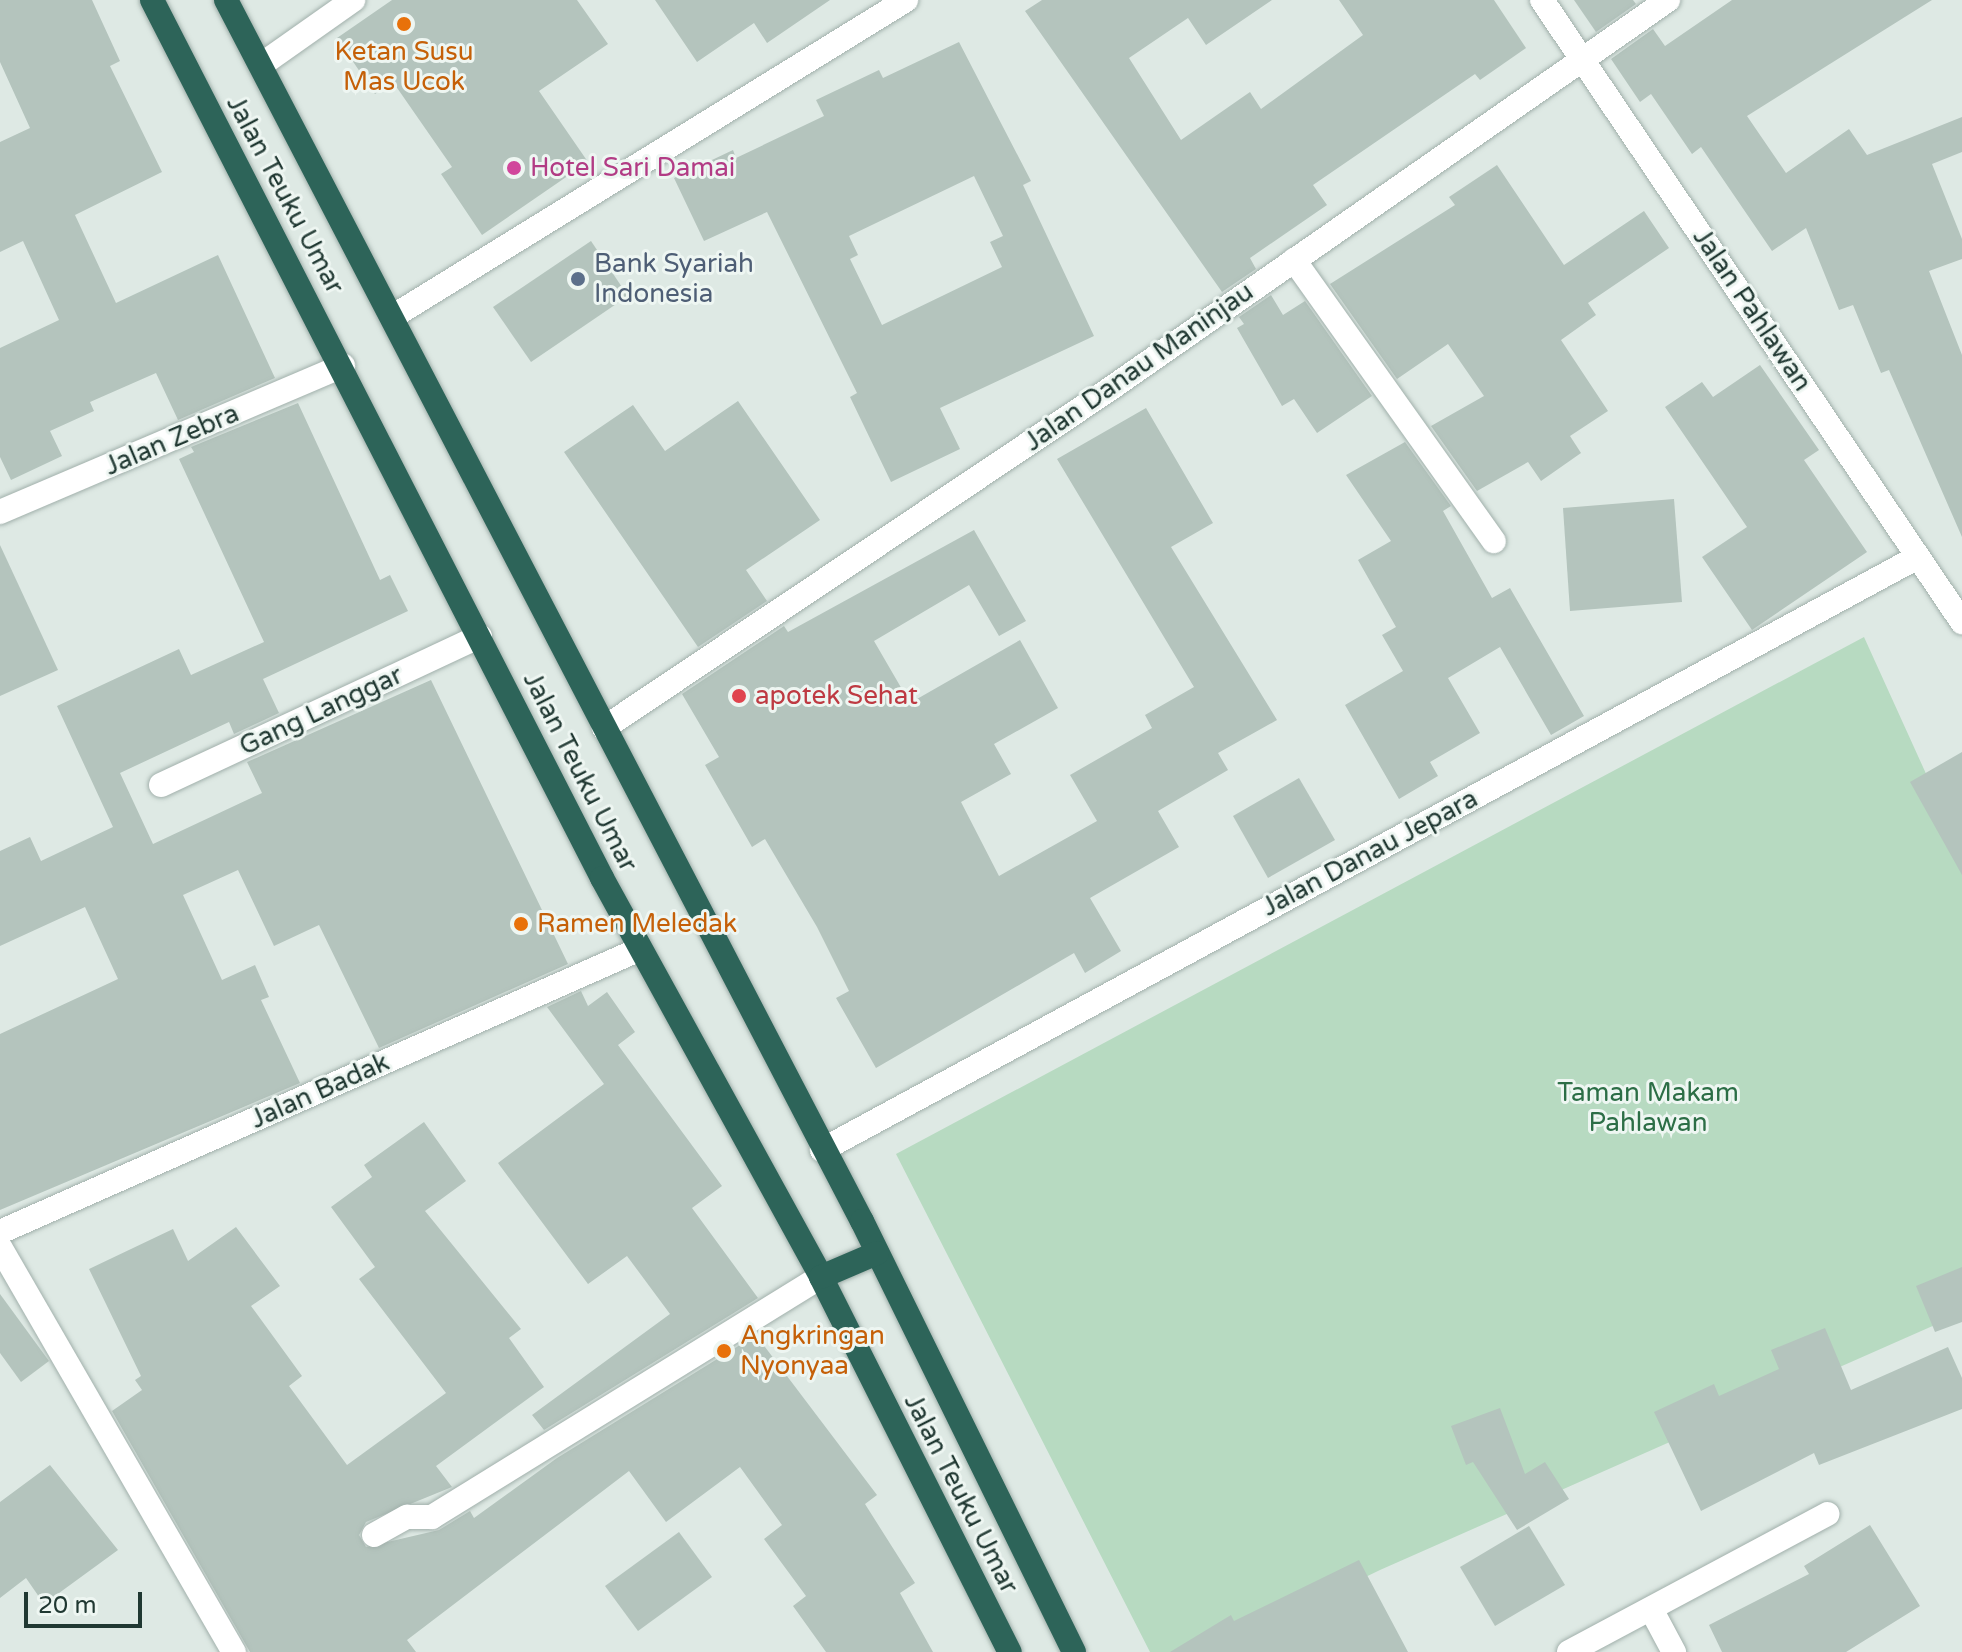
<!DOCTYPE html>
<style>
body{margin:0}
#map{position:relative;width:1962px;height:1652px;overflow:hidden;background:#dee9e4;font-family:"Varela Round",sans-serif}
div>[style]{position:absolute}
.green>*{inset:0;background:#b7dac1}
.building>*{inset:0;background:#b4c4bd}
.roads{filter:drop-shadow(0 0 2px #a1b0ab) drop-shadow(0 0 2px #a1b0ab)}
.street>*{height:24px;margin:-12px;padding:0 12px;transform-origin:12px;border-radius:12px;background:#fff}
.highway>*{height:24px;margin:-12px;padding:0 12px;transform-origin:12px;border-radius:12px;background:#2d6459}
.dots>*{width:22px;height:22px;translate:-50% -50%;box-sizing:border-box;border:4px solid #eef6f2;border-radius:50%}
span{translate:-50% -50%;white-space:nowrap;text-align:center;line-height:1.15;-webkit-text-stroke:6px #eef6f2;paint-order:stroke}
.food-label{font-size:26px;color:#c56008}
.left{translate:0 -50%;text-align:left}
.hotel-label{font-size:26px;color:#b23c85}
.street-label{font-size:26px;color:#203832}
.service-label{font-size:26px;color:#4e5e75}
.health-label{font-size:26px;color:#be3a42}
.park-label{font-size:26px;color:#2c6e46}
.scale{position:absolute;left:24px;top:1592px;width:118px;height:36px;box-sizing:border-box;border:4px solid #203832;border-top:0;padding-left:10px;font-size:24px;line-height:28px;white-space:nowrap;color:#203832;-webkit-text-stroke:6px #eef6f2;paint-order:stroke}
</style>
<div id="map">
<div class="green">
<i style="clip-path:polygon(1864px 637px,1962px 853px,1962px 1313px,1380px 1570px,1211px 1652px,1150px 1652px,896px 1154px)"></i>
</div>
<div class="building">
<i style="clip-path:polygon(0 0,92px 0,120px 61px,110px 66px,162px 172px,75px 215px,116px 303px,218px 255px,275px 378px,178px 420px,156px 373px,90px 402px,94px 411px,50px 431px,62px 456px,11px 480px,0 457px,0 348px,59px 320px,23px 241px,0 252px,0 142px,30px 128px,0 62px)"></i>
<i style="clip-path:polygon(392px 0,577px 0,608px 44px,539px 91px,588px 162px,482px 235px,441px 174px,452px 167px,393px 82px,375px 94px,337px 38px)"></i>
<i style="clip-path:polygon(655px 0,830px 0,767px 43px,754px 23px,697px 62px)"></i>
<i style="clip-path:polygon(1042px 0,1272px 0,1206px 45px,1188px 18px,1129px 58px,1181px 140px,1250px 92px,1261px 109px,1363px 35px,1339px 0,1494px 0,1526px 48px,1480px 80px,1475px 74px,1313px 185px,1327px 205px,1250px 258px,1256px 269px,1222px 292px,1025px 11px)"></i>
<i style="clip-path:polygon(1574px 0,1633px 0,1636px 4px,1596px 32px)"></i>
<i style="clip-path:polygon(1732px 0,1932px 0,1747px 116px,1786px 173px,1849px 129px,1867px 155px,1962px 117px,1962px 152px,1932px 164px,1962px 239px,1962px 259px,1929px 271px,1962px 355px,1962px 537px,1889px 370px,1881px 373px,1853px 305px,1839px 310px,1806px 228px,1772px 251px,1701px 147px,1692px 154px,1651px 94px,1640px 102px,1611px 59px,1653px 29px,1665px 46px)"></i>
<i style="clip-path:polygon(evenodd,959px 42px,1031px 181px,1023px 185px,1094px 336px,940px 408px,960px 449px,891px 482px,850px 397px,857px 393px,767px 212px,704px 241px,674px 178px,733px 150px,736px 158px,824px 116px,816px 100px,879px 70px,883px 78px,959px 42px,974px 176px,1003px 236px,990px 242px,1002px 267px,882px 325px,850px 259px,858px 255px,849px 236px,974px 176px)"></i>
<i style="clip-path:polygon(1497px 165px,1564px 265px,1644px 211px,1669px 248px,1588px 303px,1596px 315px,1561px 340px,1608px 411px,1570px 436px,1581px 453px,1541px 481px,1528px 462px,1477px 491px,1431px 426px,1484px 396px,1448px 344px,1397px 379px,1330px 284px,1455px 205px,1449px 197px)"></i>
<i style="clip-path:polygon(591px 241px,628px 296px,531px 362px,493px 307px)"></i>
<i style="clip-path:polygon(1271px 295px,1283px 315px,1305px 301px,1372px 396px,1317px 433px,1294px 399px,1282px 406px,1237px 328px,1244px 324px,1239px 317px)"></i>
<i style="clip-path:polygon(1760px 365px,1819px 450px,1804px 460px,1867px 552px,1752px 630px,1702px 557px,1747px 527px,1665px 407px,1702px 382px,1713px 397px)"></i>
<i style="clip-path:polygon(738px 401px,820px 520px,746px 570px,767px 601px,698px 647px,564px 452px,633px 405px,665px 451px)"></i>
<i style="clip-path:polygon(298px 403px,380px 580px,390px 575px,408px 611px,263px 679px,279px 713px,234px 734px,229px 722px,120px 773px,153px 844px,262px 793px,247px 762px,431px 680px,568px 964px,379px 1048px,319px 925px,274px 946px,238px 870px,183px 895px,222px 980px,255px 965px,269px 997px,261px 1000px,300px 1083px,0 1210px,0 1034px,118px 979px,85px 907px,0 946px,0 851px,30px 837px,41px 861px,113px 827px,57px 706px,179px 649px,191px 675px,264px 642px,179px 459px,194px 452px,191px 447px)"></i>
<i style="clip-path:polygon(1146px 408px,1213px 523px,1171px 547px,1277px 720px,1218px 753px,1228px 770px,1158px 811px,1179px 847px,1090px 898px,1121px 951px,1085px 973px,1074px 953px,876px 1068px,836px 998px,849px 991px,817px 927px,765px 839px,752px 847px,705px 765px,719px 757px,682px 694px,784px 626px,788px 632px,974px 530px,1026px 621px,999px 636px,969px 585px,874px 641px,910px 703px,1020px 640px,1058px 708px,994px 744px,1011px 774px,961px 802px,999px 876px,1097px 821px,1070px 775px,1152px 728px,1145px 715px,1194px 687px,1057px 459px)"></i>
<i style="clip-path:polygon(1405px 442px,1451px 506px,1443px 511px,1492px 598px,1510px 588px,1584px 716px,1551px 735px,1500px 647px,1448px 678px,1480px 733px,1430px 762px,1438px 776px,1399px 799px,1345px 705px,1403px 671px,1382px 635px,1396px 627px,1358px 560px,1391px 541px,1346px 475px)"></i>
<i style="clip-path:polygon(1674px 499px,1682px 602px,1570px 611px,1563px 508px)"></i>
<i style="clip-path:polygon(0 545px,58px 670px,0 696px)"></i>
<i style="clip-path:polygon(1962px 752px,1962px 875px,1910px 782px)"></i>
<i style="clip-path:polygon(1299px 778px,1335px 840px,1268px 878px,1233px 816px)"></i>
<i style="clip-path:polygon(581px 991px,588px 1006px,607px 992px,635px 1032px,618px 1045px,722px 1186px,692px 1208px,758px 1298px,544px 1430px,532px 1415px,670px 1314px,627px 1256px,588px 1284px,498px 1163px,604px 1084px,547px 1007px)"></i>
<i style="clip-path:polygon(424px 1122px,466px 1181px,425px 1211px,521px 1329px,509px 1338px,544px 1387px,436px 1466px,452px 1487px,366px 1522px,359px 1535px,366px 1547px,439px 1530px,470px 1511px,474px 1518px,557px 1458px,756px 1335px,877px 1495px,865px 1504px,915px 1583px,900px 1593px,933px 1652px,826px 1652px,793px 1606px,806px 1596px,764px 1539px,782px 1525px,740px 1467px,666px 1522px,629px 1471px,407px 1640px,416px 1652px,250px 1652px,112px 1411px,142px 1390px,135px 1380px,141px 1376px,89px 1269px,173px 1229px,188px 1261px,236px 1227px,280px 1286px,251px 1306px,302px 1376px,289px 1386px,347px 1465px,446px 1393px,359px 1279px,375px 1267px,331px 1207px,372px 1177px,364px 1165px)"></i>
<i style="clip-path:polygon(1962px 1267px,1962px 1322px,1935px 1332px,1916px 1286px)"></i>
<i style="clip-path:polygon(0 1294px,49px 1361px,21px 1382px,0 1353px)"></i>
<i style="clip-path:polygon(1825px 1328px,1851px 1390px,1948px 1347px,1962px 1378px,1962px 1409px,1819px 1465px,1814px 1453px,1701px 1511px,1654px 1412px,1714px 1384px,1719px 1396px,1779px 1369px,1771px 1350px)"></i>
<i style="clip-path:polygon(1500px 1408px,1525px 1474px,1545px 1462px,1569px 1499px,1517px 1530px,1473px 1462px,1466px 1465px,1451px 1426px)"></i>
<i style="clip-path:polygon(50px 1465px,118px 1550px,44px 1604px,26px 1578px,0 1598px,0 1502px)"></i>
<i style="clip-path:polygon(1870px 1525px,1920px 1606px,1846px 1652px,1722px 1652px,1709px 1625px,1809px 1574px,1804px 1566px)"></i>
<i style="clip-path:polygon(1529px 1526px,1565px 1585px,1495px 1626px,1460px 1567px)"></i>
<i style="clip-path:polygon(679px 1532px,712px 1577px,638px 1631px,605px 1586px)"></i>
<i style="clip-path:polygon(1359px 1560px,1408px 1652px,1170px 1652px,1231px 1615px,1234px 1621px)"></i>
</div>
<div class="roads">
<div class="street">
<i style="left:1542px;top:0;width:751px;rotate:55.97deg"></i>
<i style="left:261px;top:65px;width:113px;rotate:-35.2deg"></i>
<i style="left:1294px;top:260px;width:345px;rotate:54.6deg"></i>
<i style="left:392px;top:317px;width:604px;rotate:-31.66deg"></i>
<i style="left:0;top:512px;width:373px;rotate:-23.1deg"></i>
<i style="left:604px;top:728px;width:605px;rotate:-33.82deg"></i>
<i style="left:1107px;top:391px;width:684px;rotate:-34.88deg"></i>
<i style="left:161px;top:785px;width:352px;rotate:-25deg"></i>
<i style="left:822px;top:1150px;width:1246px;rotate:-28.42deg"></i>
<i style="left:0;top:1232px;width:700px;rotate:-23.85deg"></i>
<i style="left:0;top:1247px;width:468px;rotate:60deg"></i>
<i style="left:374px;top:1535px;width:38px;rotate:-29deg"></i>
<i style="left:407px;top:1517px;width:25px"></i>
<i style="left:432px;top:1517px;width:457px;rotate:-31.7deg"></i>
<i style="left:1651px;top:1609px;width:49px;rotate:61.9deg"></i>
<i style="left:1569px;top:1652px;width:293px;rotate:-28.1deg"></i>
</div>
<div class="highway">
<i style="left:152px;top:0;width:987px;rotate:62.86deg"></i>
<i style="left:602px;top:878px;width:455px;rotate:61.2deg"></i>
<i style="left:821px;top:1277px;width:420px;rotate:63.3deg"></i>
<i style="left:226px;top:0;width:1377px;rotate:62.49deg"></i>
<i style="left:862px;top:1221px;width:480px;rotate:63.8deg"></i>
<i style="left:821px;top:1277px;width:61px;rotate:-23.2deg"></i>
</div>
</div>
<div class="dots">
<i style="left:404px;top:24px;background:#e8710a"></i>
<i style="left:514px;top:168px;background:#d1479c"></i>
<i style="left:578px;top:279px;background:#5c6f8a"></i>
<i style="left:739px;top:696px;background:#e0444e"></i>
<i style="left:521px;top:924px;background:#e8710a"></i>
<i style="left:724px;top:1351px;background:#e8710a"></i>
</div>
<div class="food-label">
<span style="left:404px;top:67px">Ketan Susu<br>Mas Ucok</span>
<span class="left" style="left:537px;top:924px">Ramen Meledak</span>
<span class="left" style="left:740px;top:1351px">Angkringan<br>Nyonyaa</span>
</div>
<div class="hotel-label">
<span class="left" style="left:530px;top:168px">Hotel Sari Damai</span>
</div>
<div class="street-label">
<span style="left:285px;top:195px;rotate:62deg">Jalan Teuku Umar</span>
<span style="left:1752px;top:310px;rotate:56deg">Jalan Pahlawan</span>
<span style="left:1139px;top:367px;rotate:-35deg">Jalan Danau Maninjau</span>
<span style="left:172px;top:440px;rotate:-23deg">Jalan Zebra</span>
<span style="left:321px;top:711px;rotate:-25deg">Gang Langgar</span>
<span style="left:580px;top:772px;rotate:63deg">Jalan Teuku Umar</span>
<span style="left:1370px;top:853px;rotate:-28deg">Jalan Danau Jepara</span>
<span style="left:320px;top:1091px;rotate:-24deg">Jalan Badak</span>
<span style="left:961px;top:1494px;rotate:63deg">Jalan Teuku Umar</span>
</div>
<div class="service-label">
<span class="left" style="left:594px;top:279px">Bank Syariah<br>Indonesia</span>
</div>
<div class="health-label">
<span class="left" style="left:755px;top:696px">apotek Sehat</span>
</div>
<div class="park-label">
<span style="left:1648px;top:1108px">Taman Makam<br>Pahlawan</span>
</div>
<div class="scale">20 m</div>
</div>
